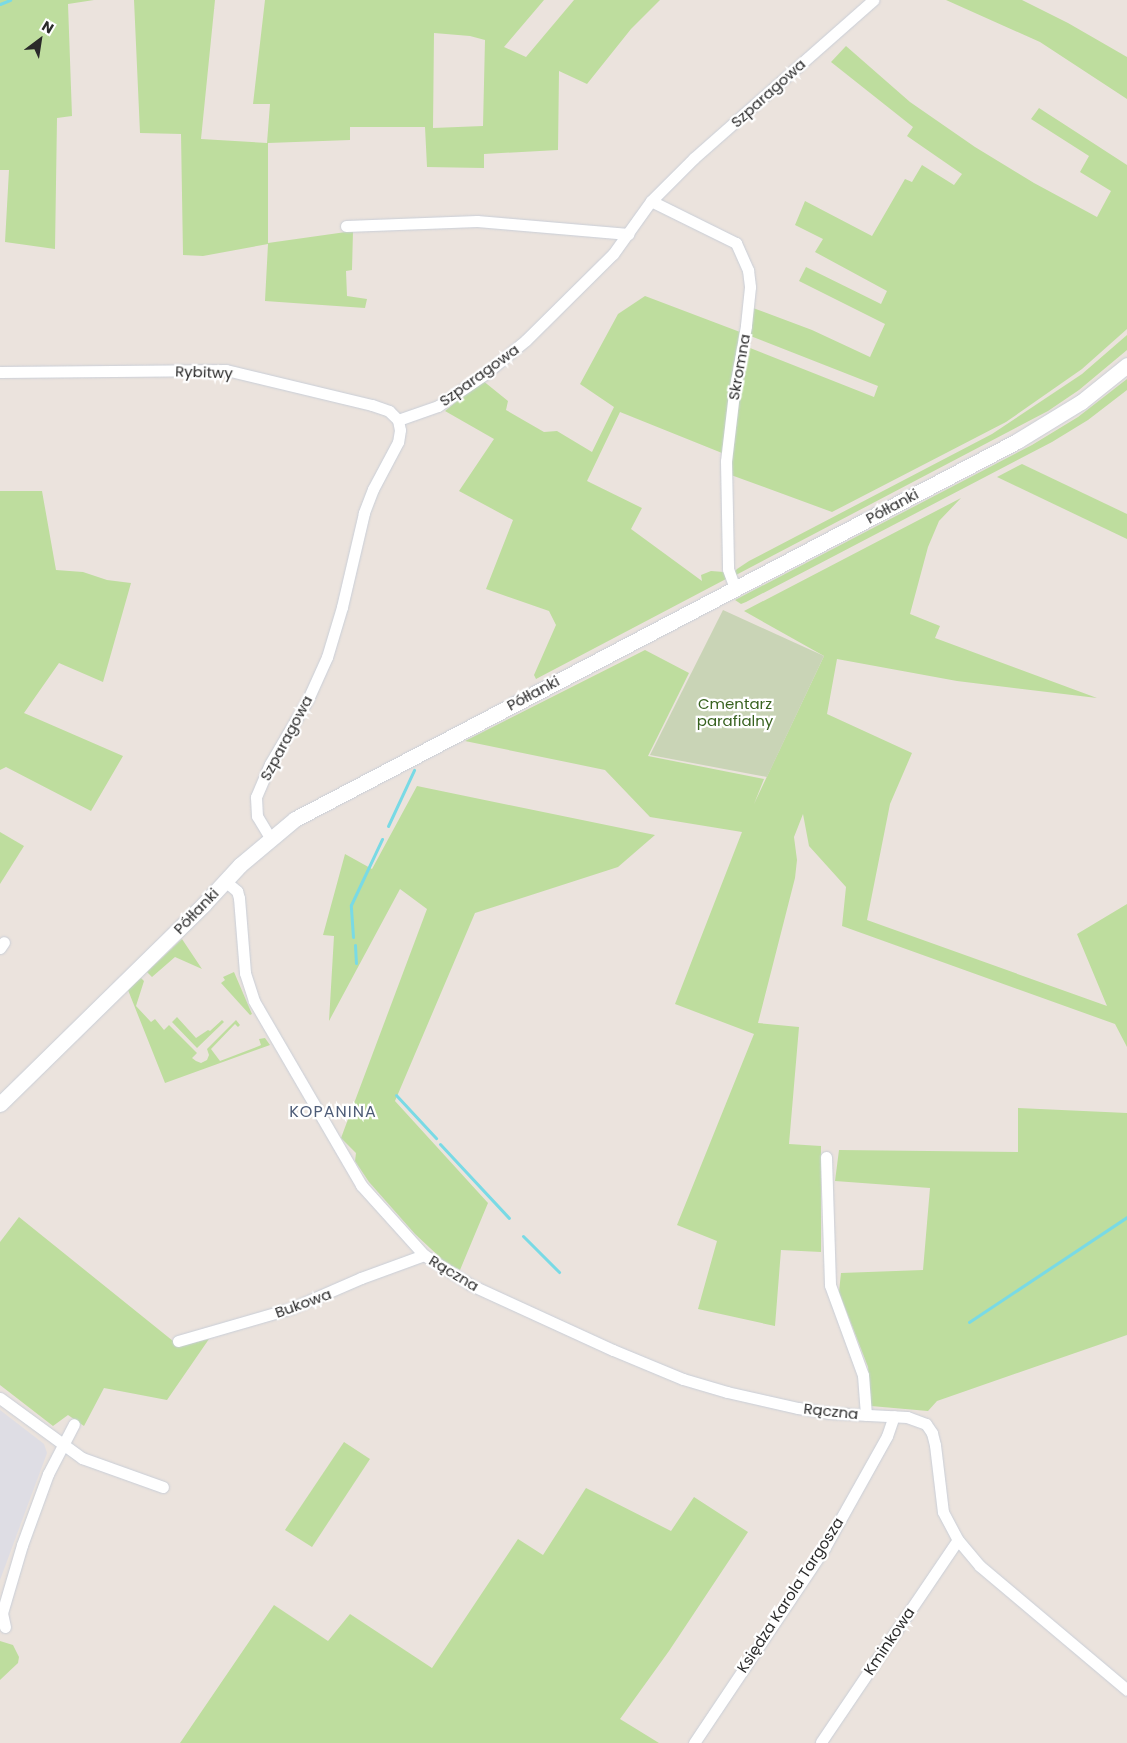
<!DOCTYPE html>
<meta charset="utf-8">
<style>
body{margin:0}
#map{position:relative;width:1127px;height:1743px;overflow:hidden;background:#ebe3dd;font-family:Poppins,sans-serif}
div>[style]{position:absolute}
.industrial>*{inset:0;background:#dedde4}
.green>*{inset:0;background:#bedd9e}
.cemetery>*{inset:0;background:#c9d4b6}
.stream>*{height:3px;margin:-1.5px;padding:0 1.5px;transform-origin:1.5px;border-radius:1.5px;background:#79dae5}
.roads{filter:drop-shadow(0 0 1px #c9ced7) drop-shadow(0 0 1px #c9ced7)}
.minor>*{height:11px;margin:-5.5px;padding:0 5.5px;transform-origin:5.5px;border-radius:5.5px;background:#fff}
.tertiary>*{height:15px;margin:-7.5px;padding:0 7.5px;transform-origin:7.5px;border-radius:7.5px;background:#fff}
span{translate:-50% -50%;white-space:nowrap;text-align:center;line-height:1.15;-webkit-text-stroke:4.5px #fff;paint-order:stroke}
.street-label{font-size:15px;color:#2a2a2a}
.park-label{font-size:15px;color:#386220}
.neighbourhood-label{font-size:16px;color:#4e5c77;letter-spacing:1px}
.north{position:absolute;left:15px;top:15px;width:50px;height:50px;-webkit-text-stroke:4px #fff;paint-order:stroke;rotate:31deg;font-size:14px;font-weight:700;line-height:20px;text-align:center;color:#2a2a2a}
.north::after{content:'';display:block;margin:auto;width:18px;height:22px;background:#2a2a2a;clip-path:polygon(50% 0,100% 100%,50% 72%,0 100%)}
</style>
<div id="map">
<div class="industrial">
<i style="clip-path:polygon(0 1410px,44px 1444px,47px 1453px,0 1580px)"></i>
</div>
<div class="green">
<i style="clip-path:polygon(0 0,94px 0,68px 4px,72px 116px,57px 118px,55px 249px,5px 242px,9px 170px,0 170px)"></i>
<i style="clip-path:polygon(evenodd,134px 0,215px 0,201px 139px,267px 143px,270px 104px,253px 104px,265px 0,544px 0,504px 47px,526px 57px,574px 0,660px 0,631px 29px,587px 84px,559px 71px,558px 150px,484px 154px,484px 168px,427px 167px,425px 127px,350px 127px,350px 140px,268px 143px,268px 243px,353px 231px,352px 270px,346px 271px,347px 296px,367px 299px,365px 308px,265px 301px,268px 244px,203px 256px,183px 255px,181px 134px,140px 133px,134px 0,434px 33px,470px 36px,485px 40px,483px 126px,433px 128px,434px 33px)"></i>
<i style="clip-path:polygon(946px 0,1022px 0,1068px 23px,1127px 57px,1127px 99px,1040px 42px)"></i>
<i style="clip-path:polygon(846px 46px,910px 102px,975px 147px,1034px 183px,1097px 217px,1111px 191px,1080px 172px,1089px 156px,1031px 119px,1039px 108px,1127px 165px,1127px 329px,1082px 369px,1006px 422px,832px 512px,731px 475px,736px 406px,745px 346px,874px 397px,878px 386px,748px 335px,753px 308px,812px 330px,870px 357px,885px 324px,799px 281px,806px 267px,881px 304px,887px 291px,815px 252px,823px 239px,795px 225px,805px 201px,872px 236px,905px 179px,912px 182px,922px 165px,954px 185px,962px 174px,907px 136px,913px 127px,831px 62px)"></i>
<i style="clip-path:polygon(645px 296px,740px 332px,722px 453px,620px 412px,587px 481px,642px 508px,631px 529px,702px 581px,701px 575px,711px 571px,724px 572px,726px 579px,536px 679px,534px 675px,556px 625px,549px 611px,486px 589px,513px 520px,459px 491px,494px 439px,445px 411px,482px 380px,508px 401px,506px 410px,544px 432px,557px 431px,592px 452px,614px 407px,580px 384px,618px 314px)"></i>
<i style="clip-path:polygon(1127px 335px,1127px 350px,1079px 390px,1048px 411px,736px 575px,734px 572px,737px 569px,749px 561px,992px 434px,1082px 374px)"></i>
<i style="clip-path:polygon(1127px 379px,1127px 390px,1088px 420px,1052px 442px,746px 602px,741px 604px,735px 600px,1032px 445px,1078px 417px)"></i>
<i style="clip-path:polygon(1022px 464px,1127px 514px,1127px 539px,997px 477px)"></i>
<i style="clip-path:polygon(0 491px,42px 491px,56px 570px,83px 572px,107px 580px,131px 583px,103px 682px,59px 663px,24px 713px,123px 756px,91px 811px,6px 767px,0 770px)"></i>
<i style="clip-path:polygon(961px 498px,939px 521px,928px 547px,910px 614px,940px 626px,935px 638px,1097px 698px,957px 681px,837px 659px,827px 714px,912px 753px,890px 804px,867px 920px,1107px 1006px,1077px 934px,1127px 904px,1127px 1047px,1115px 1024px,842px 926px,846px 887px,809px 846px,803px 814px,794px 837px,797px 860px,795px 878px,758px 1023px,799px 1027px,789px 1144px,821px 1146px,821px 1252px,781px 1250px,775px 1326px,698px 1309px,717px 1241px,677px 1225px,754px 1034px,675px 1004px,742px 832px,650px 817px,605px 770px,465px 741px,645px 650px,689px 673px,648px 756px,764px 779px,754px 804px,824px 656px,744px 611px)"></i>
<i style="clip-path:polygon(417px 786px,655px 835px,618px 867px,475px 913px,395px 1101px,488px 1203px,460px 1270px,445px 1262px,415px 1234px,369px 1182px,355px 1161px,356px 1153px,341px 1138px,427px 909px,400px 889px,329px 1021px,334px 936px,323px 935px,345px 854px,372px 869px)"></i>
<i style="clip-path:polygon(0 832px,24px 846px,0 884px)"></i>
<i style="clip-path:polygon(182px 939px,202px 969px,175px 957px,152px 977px,147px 972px)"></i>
<i style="clip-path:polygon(234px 972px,252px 1014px,250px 1015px,221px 983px,225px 980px,223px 977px)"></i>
<i style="clip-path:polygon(141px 978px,144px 981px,136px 1006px,151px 1022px,155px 1019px,164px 1030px,169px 1025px,197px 1053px,192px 1058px,196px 1061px,201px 1063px,207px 1060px,209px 1055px,207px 1049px,236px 1020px,240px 1025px,238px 1027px,235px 1024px,211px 1049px,220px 1061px,259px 1046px,261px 1045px,259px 1039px,265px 1038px,270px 1045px,165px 1083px,128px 990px)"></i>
<i style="clip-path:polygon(177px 1017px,196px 1038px,208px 1030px,210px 1031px,222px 1020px,224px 1022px,197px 1048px,172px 1022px)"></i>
<i style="clip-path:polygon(1018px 1108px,1127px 1113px,1127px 1335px,937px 1401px,928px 1411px,871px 1406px,868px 1367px,839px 1292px,841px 1273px,923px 1270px,930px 1188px,835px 1181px,839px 1150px,1018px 1152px)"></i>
<i style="clip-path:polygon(19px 1217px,173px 1341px,176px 1347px,209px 1339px,167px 1400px,104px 1388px,84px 1426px,68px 1415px,53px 1426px,0 1385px,0 1242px)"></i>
<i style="clip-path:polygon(344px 1442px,370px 1459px,312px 1547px,285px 1530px)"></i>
<i style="clip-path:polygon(586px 1488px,671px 1531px,694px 1497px,748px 1532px,669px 1651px,620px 1719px,659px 1743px,180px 1743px,274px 1605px,328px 1641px,350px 1614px,432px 1668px,518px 1539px,543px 1555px)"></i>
<i style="clip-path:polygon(0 1641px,13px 1645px,19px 1657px,18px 1663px,0 1680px)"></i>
</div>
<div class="cemetery">
<i style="clip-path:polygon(723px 610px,824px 656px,767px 777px,650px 755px)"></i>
</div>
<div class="stream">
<i style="left:0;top:4px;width:11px;rotate:-22deg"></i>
<i style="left:388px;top:826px;width:62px;rotate:-65.1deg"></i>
<i style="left:353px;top:937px;width:32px;rotate:-94deg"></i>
<i style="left:351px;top:905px;width:73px;rotate:-64.8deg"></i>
<i style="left:355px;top:945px;width:18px;rotate:87deg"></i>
<i style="left:396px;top:1095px;width:59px;rotate:47.1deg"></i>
<i style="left:440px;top:1144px;width:101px;rotate:47deg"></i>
<i style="left:523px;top:1236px;width:51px;rotate:45deg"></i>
<i style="left:969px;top:1322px;width:190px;rotate:-33.6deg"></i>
</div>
<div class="roads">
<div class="minor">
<i style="left:651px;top:201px;width:95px;rotate:26.3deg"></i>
<i style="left:736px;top:243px;width:30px;rotate:66deg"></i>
<i style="left:748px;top:270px;width:17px;rotate:83deg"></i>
<i style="left:750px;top:287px;width:39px;rotate:96deg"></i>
<i style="left:746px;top:326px;width:68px;rotate:100.2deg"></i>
<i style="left:734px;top:393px;width:68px;rotate:96.7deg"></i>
<i style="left:726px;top:461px;width:108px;rotate:88.9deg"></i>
<i style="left:728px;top:569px;width:20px;rotate:70deg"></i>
<i style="left:346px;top:226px;width:131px;rotate:-2.2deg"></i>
<i style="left:477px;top:221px;width:152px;rotate:4.9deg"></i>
<i style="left:0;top:372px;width:226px;rotate:-0.5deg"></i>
<i style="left:226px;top:370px;width:150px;rotate:13.5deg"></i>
<i style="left:372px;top:405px;width:18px;rotate:19deg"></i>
<i style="left:389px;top:411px;width:13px;rotate:45deg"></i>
<i style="left:398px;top:420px;width:10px;rotate:79deg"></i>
<i style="left:400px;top:430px;width:12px;rotate:99deg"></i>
<i style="left:398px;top:442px;width:53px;rotate:118deg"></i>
<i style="left:373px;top:489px;width:26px;rotate:111deg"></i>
<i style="left:364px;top:513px;width:97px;rotate:103.2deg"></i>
<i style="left:342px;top:607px;width:52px;rotate:106.7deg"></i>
<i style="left:327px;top:657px;width:46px;rotate:114.3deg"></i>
<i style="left:308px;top:699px;width:75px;rotate:120.3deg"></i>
<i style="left:270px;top:764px;width:36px;rotate:113deg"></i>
<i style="left:256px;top:797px;width:19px;rotate:87deg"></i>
<i style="left:257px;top:816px;width:26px;rotate:59deg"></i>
<i style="left:398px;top:420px;width:42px;rotate:-19.3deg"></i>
<i style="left:438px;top:406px;width:57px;rotate:-34.2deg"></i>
<i style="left:485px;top:374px;width:53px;rotate:-39.7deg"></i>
<i style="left:526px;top:340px;width:122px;rotate:-44.7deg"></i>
<i style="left:613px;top:254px;width:65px;rotate:-54.4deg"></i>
<i style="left:651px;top:201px;width:61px;rotate:-45deg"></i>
<i style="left:694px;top:158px;width:239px;rotate:-41.4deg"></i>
<i style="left:225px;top:881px;width:16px;rotate:40deg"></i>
<i style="left:237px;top:891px;width:7px;rotate:74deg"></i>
<i style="left:239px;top:898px;width:75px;rotate:85.4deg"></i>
<i style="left:245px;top:973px;width:29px;rotate:72deg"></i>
<i style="left:254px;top:1001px;width:213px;rotate:59.8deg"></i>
<i style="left:361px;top:1185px;width:94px;rotate:48deg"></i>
<i style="left:424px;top:1255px;width:56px;rotate:32.6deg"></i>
<i style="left:471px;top:1285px;width:156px;rotate:24.6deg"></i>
<i style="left:613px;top:1350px;width:76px;rotate:22.5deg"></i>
<i style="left:683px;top:1379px;width:46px;rotate:16.5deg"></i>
<i style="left:727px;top:1392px;width:73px;rotate:12.7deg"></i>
<i style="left:798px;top:1408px;width:32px;rotate:9deg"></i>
<i style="left:830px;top:1413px;width:77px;rotate:3deg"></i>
<i style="left:907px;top:1417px;width:20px;rotate:20deg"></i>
<i style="left:926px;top:1424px;width:11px;rotate:56deg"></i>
<i style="left:932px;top:1433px;width:12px;rotate:76deg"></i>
<i style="left:935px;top:1445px;width:67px;rotate:83.2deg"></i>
<i style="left:943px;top:1512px;width:32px;rotate:62deg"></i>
<i style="left:958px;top:1540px;width:34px;rotate:50deg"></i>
<i style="left:980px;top:1566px;width:192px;rotate:40.1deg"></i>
<i style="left:0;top:948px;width:7px;rotate:-56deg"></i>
<i style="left:826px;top:1157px;width:128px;rotate:88.2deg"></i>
<i style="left:830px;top:1285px;width:96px;rotate:69.9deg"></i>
<i style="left:863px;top:1375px;width:40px;rotate:85.7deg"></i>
<i style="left:178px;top:1341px;width:119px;rotate:-16.1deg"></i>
<i style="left:292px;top:1308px;width:75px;rotate:-23.5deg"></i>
<i style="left:361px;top:1278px;width:67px;rotate:-20.1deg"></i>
<i style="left:0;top:1398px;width:102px;rotate:36.2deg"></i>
<i style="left:82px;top:1458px;width:86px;rotate:19.7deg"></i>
<i style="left:5px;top:1627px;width:14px;rotate:-102deg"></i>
<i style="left:2px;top:1613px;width:71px;rotate:-73.6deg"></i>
<i style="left:22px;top:1545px;width:76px;rotate:-69.9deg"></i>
<i style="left:48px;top:1474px;width:56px;rotate:-62.5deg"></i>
<i style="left:821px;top:1742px;width:244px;rotate:-55.9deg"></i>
<i style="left:694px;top:1743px;width:236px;rotate:-56.2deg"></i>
<i style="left:825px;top:1547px;width:127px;rotate:-60.8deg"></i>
<i style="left:887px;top:1436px;width:21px;rotate:-71deg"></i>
</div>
<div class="tertiary">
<i style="left:0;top:1104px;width:286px;rotate:-44.4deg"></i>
<i style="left:204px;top:904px;width:53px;rotate:-47.3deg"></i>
<i style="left:240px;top:865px;width:72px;rotate:-39.9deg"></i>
<i style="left:295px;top:819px;width:815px;rotate:-27.63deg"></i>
<i style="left:1017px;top:441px;width:75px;rotate:-31.4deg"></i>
<i style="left:1081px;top:402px;width:59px;rotate:-38.8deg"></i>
</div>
</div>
<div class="street-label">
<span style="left:768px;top:93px;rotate:-42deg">Szparagowa</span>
<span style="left:739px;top:367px;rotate:-80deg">Skromna</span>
<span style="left:204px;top:372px;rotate:2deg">Rybitwy</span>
<span style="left:479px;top:375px;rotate:-36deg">Szparagowa</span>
<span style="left:892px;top:506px;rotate:-28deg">Półłanki</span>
<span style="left:533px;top:693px;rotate:-28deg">Półłanki</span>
<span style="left:286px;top:738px;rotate:-62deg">Szparagowa</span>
<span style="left:196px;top:911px;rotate:-46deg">Półłanki</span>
<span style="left:454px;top:1273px;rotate:31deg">Rączna</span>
<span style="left:303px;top:1303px;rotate:-20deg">Bukowa</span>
<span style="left:831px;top:1411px;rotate:6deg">Rączna</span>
<span style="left:790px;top:1595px;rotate:-57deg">Księdza Karola Targosza</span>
<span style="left:889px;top:1641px;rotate:-56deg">Kminkowa</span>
</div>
<div class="park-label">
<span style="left:735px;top:712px">Cmentarz<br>parafialny</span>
</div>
<div class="neighbourhood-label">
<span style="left:333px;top:1112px">KOPANINA</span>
</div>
<div class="north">N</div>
</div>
